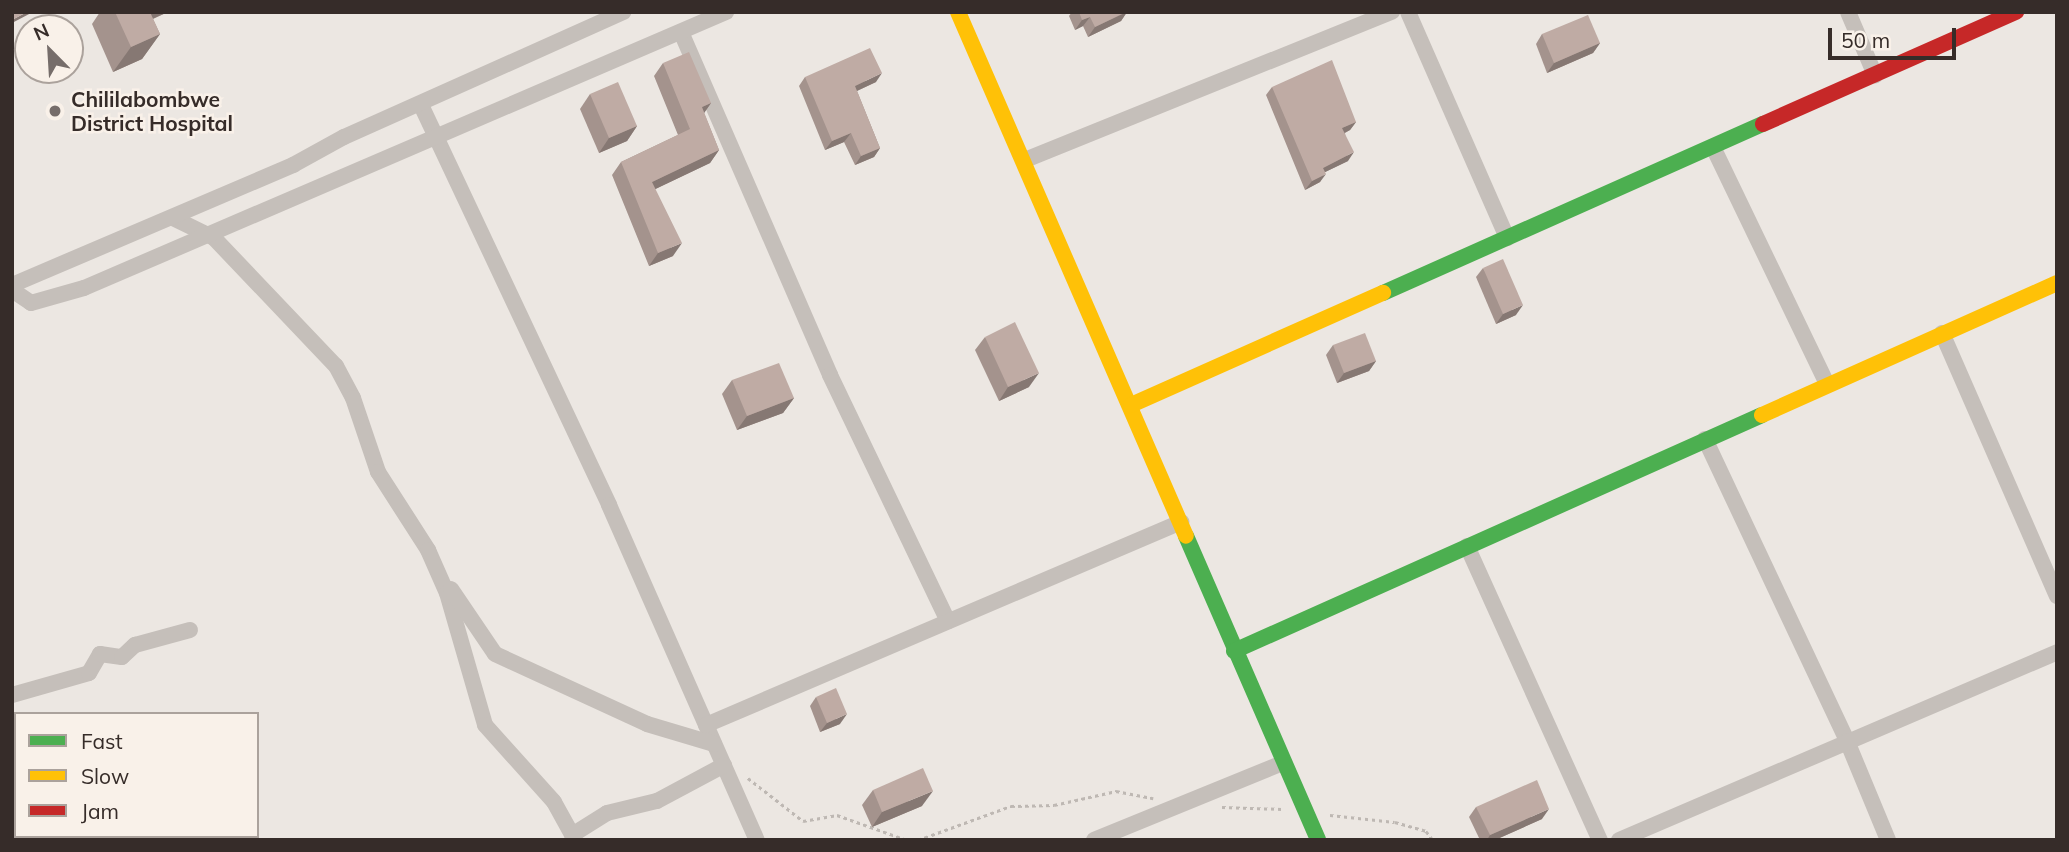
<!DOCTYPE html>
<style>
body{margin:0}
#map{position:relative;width:2069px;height:852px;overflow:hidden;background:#ece7e2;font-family:Mulish,sans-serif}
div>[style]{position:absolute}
.path>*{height:2.5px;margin-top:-1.25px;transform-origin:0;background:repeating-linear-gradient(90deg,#beb8b3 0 3.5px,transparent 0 7px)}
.street>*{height:16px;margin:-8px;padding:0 8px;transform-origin:8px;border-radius:8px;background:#c5bfba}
.fast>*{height:16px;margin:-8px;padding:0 8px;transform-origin:8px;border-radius:8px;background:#4caf50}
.slow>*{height:16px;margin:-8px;padding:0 8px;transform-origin:8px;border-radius:8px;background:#ffc107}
.jam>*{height:16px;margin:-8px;padding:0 8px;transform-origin:8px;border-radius:8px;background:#c62828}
.wall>*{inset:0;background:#a4938d}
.shaded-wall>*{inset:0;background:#867873}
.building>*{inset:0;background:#bfaba4}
.dots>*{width:19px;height:19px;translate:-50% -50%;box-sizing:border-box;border:4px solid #f9f1e9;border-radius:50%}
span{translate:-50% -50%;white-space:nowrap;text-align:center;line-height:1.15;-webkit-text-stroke:5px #f9f1e9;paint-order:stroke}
.poi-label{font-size:21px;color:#362c29;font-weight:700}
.left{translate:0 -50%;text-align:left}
.frame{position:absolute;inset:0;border:14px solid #362c29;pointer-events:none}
.legend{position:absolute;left:14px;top:712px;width:245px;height:126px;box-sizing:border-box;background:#f9f1e9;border:2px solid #aba29c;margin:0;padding:9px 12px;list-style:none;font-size:21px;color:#362c29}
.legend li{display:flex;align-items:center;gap:14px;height:35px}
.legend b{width:35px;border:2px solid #aba29c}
.north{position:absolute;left:14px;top:14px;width:70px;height:70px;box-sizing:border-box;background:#f9f1e9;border:2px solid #aba29c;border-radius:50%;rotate:336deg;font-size:19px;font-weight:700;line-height:28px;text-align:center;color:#362c29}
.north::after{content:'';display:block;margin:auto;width:24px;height:32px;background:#766d6a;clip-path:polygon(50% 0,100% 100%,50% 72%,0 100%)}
.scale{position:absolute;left:1828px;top:28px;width:128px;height:32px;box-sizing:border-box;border:4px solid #362c29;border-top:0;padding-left:9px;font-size:21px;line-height:24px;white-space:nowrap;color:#362c29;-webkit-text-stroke:5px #f9f1e9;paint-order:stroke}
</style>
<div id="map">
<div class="path">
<i style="left:748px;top:778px;width:70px;rotate:38deg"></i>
<i style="left:803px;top:821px;width:35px;rotate:-10deg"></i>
<i style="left:837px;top:815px;width:74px;rotate:19.7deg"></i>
<i style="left:1222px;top:807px;width:60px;rotate:1.9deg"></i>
<i style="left:1330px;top:815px;width:65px;rotate:6.1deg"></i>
<i style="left:1395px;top:822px;width:32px;rotate:16deg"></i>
<i style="left:1426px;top:831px;width:11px;rotate:52deg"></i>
<i style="left:918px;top:840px;width:99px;rotate:-20.1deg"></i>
<i style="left:1011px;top:806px;width:43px;rotate:-1.3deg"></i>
<i style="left:1054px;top:805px;width:64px;rotate:-12.7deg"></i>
<i style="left:1116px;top:791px;width:38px;rotate:11deg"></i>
</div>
<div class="street">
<i style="left:1408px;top:12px;width:247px;rotate:66.3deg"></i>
<i style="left:1848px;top:12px;width:69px;rotate:66.8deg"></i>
<i style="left:681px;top:32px;width:374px;rotate:66.5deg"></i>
<i style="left:830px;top:375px;width:273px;rotate:64.4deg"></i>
<i style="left:421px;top:105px;width:442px;rotate:64.8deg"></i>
<i style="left:609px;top:505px;width:366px;rotate:66.2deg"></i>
<i style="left:1713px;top:147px;width:263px;rotate:64.3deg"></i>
<i style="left:1025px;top:160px;width:396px;rotate:-22deg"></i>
<i style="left:173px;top:218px;width:46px;rotate:26deg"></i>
<i style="left:214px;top:238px;width:177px;rotate:46.4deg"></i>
<i style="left:336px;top:366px;width:36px;rotate:62deg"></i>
<i style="left:353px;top:398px;width:78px;rotate:71.3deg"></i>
<i style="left:378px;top:472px;width:93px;rotate:57.3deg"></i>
<i style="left:428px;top:550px;width:47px;rotate:66.2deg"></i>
<i style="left:447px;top:593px;width:137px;rotate:73.9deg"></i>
<i style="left:485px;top:725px;width:103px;rotate:48.1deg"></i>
<i style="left:554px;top:802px;width:43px;rotate:61.1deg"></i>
<i style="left:12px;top:285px;width:306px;rotate:-23.1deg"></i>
<i style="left:293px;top:165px;width:58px;rotate:-28.8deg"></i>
<i style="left:344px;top:137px;width:306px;rotate:-24.1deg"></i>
<i style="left:12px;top:290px;width:23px;rotate:34deg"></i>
<i style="left:31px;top:303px;width:55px;rotate:-15.8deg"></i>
<i style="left:84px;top:288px;width:699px;rotate:-23.26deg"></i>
<i style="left:1942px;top:333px;width:287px;rotate:66.4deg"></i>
<i style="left:1705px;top:439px;width:334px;rotate:64.8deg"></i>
<i style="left:1847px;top:741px;width:107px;rotate:67.5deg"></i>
<i style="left:1467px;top:546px;width:323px;rotate:65.7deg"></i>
<i style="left:451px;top:589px;width:78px;rotate:55.9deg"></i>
<i style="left:495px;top:654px;width:167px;rotate:24.7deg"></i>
<i style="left:647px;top:724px;width:70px;rotate:16.6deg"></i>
<i style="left:12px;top:695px;width:80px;rotate:-15.9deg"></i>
<i style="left:89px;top:673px;width:22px;rotate:-60deg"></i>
<i style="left:100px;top:654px;width:22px;rotate:8deg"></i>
<i style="left:122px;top:657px;width:18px;rotate:-43deg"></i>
<i style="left:135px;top:645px;width:57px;rotate:-15.3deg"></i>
<i style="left:706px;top:725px;width:517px;rotate:-23.14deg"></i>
<i style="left:572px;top:835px;width:41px;rotate:-32.2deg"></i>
<i style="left:607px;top:813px;width:51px;rotate:-13.5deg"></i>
<i style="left:657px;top:801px;width:76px;rotate:-28.2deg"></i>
<i style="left:1094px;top:840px;width:204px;rotate:-22.2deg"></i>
<i style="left:1619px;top:840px;width:477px;rotate:-23.2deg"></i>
</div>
<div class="fast">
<i style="left:1383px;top:293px;width:416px;rotate:-24deg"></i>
<i style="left:1186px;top:536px;width:331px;rotate:66.5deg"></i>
<i style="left:1234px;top:651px;width:578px;rotate:-24.08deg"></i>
</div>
<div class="slow">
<i style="left:958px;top:12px;width:571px;rotate:66.49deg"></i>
<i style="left:1131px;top:405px;width:276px;rotate:-24deg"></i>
<i style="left:1762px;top:415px;width:323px;rotate:-24.1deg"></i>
</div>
<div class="jam">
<i style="left:1763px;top:124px;width:277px;rotate:-23.9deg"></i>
</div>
<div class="wall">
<i style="clip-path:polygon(100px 12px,168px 12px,153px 19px,160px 34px,142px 59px,113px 72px,92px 24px)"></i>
<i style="clip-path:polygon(1072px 12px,1127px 12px,1121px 21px,1088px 37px,1083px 26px,1075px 30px,1069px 16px)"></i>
<i style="clip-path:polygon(1542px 34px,1600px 43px,1593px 53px,1547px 73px,1536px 44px)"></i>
<i style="clip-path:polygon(663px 63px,711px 103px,704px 113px,719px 150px,710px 163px,655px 189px,673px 256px,649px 266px,612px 175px,621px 162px,678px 135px,654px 76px)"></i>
<i style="clip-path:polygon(805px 77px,876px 82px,857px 91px,880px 148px,874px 157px,855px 165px,844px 142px,825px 150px,799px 86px)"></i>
<i style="clip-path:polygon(1272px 87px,1356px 122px,1350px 130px,1345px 133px,1348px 161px,1325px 172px,1320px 182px,1305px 190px,1266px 95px)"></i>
<i style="clip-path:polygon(590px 94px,637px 126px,627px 141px,599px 153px,580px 109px)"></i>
<i style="clip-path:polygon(1483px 268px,1516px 315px,1496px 324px,1476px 277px)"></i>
<i style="clip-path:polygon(985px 337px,1029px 387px,999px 401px,975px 350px)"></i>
<i style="clip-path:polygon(1333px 345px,1376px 361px,1369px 371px,1337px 383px,1326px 355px)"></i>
<i style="clip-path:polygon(732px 380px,794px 398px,783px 413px,737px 430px,722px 394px)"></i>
<i style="clip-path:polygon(816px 697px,840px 724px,820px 732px,810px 706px)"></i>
<i style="clip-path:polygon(873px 790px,922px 806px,872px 827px,862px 805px)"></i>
<i style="clip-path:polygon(1476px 807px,1542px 819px,1495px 840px,1480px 840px,1469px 817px)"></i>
</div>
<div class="shaded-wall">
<i style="clip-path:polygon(27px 12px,33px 12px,12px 23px,12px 20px)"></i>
<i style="clip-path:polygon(140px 12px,168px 12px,129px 29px)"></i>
<i style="clip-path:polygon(1127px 12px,1121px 21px,1088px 37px,1095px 27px)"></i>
<i style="clip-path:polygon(1090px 17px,1083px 26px,1075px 30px,1082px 20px)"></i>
<i style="clip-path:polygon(160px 34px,142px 59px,113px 72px,131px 47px)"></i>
<i style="clip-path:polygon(1600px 43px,1593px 53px,1547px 73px,1554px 63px)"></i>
<i style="clip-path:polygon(882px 73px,876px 82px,848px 95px,855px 86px)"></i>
<i style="clip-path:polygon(711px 103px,702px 116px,702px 107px)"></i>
<i style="clip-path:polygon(1356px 122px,1350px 130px,1336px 137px,1342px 128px)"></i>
<i style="clip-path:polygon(637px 126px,627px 141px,599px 153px,609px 138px)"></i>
<i style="clip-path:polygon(851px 133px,844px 142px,825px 150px,832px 141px)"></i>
<i style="clip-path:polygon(880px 148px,874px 157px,855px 165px,861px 156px)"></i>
<i style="clip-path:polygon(719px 150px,710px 163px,643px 195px,652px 182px)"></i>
<i style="clip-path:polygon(1354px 152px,1348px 161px,1317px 176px,1323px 168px)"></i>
<i style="clip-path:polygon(1326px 174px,1320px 182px,1305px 190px,1312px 181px)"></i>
<i style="clip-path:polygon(682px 243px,673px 256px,649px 266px,658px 253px)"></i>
<i style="clip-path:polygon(1523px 305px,1516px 315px,1496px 324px,1503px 314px)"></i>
<i style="clip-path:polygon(1376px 361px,1369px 371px,1337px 383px,1344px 373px)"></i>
<i style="clip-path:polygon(1039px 373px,1029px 387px,999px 401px,1008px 387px)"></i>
<i style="clip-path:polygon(794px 398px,783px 413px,737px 430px,747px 416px)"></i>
<i style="clip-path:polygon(847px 714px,840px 724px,820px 732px,827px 723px)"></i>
<i style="clip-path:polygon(933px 791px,922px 806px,872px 827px,882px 812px)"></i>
<i style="clip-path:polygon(1549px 809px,1542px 819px,1495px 840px,1487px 840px,1490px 835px)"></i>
</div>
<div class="building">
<i style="clip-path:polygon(12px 12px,27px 12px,12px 20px)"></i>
<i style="clip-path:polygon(115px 12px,150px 12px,160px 34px,131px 47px)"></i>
<i style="clip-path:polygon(1079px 12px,1126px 12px,1095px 27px,1090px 17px,1082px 20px)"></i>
<i style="clip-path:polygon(1588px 15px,1600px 43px,1554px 63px,1542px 34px)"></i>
<i style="clip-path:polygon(870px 48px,882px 73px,855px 86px,880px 148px,861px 156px,851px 133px,832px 141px,805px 77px)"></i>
<i style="clip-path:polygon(689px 52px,711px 103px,702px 107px,719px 150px,652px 182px,682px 243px,658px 253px,621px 162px,690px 129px,663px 63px)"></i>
<i style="clip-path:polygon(1332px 60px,1356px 122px,1342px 128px,1354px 152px,1323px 168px,1326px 174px,1312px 181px,1272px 87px)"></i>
<i style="clip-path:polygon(618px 82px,637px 126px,609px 138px,590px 94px)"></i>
<i style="clip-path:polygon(1503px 259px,1523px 305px,1503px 314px,1483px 268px)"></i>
<i style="clip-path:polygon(1015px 322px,1039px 373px,1008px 387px,985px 337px)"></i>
<i style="clip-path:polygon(1365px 333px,1376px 361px,1344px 373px,1333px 345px)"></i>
<i style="clip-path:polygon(779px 363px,794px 398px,747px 416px,732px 380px)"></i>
<i style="clip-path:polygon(836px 688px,847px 714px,827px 723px,816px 697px)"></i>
<i style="clip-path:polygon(923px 768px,933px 791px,882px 812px,873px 790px)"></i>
<i style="clip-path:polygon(1537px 780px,1549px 809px,1490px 835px,1476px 807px)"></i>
</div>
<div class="dots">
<i style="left:55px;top:111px;background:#766d6a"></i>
</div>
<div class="poi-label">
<span class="left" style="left:71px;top:111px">Chililabombwe<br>District Hospital</span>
</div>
<div class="frame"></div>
<ul class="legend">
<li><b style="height:9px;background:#4caf50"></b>Fast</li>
<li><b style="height:9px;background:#ffc107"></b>Slow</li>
<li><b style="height:9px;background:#c62828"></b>Jam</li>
</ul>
<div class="north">N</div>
<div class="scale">50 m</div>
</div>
